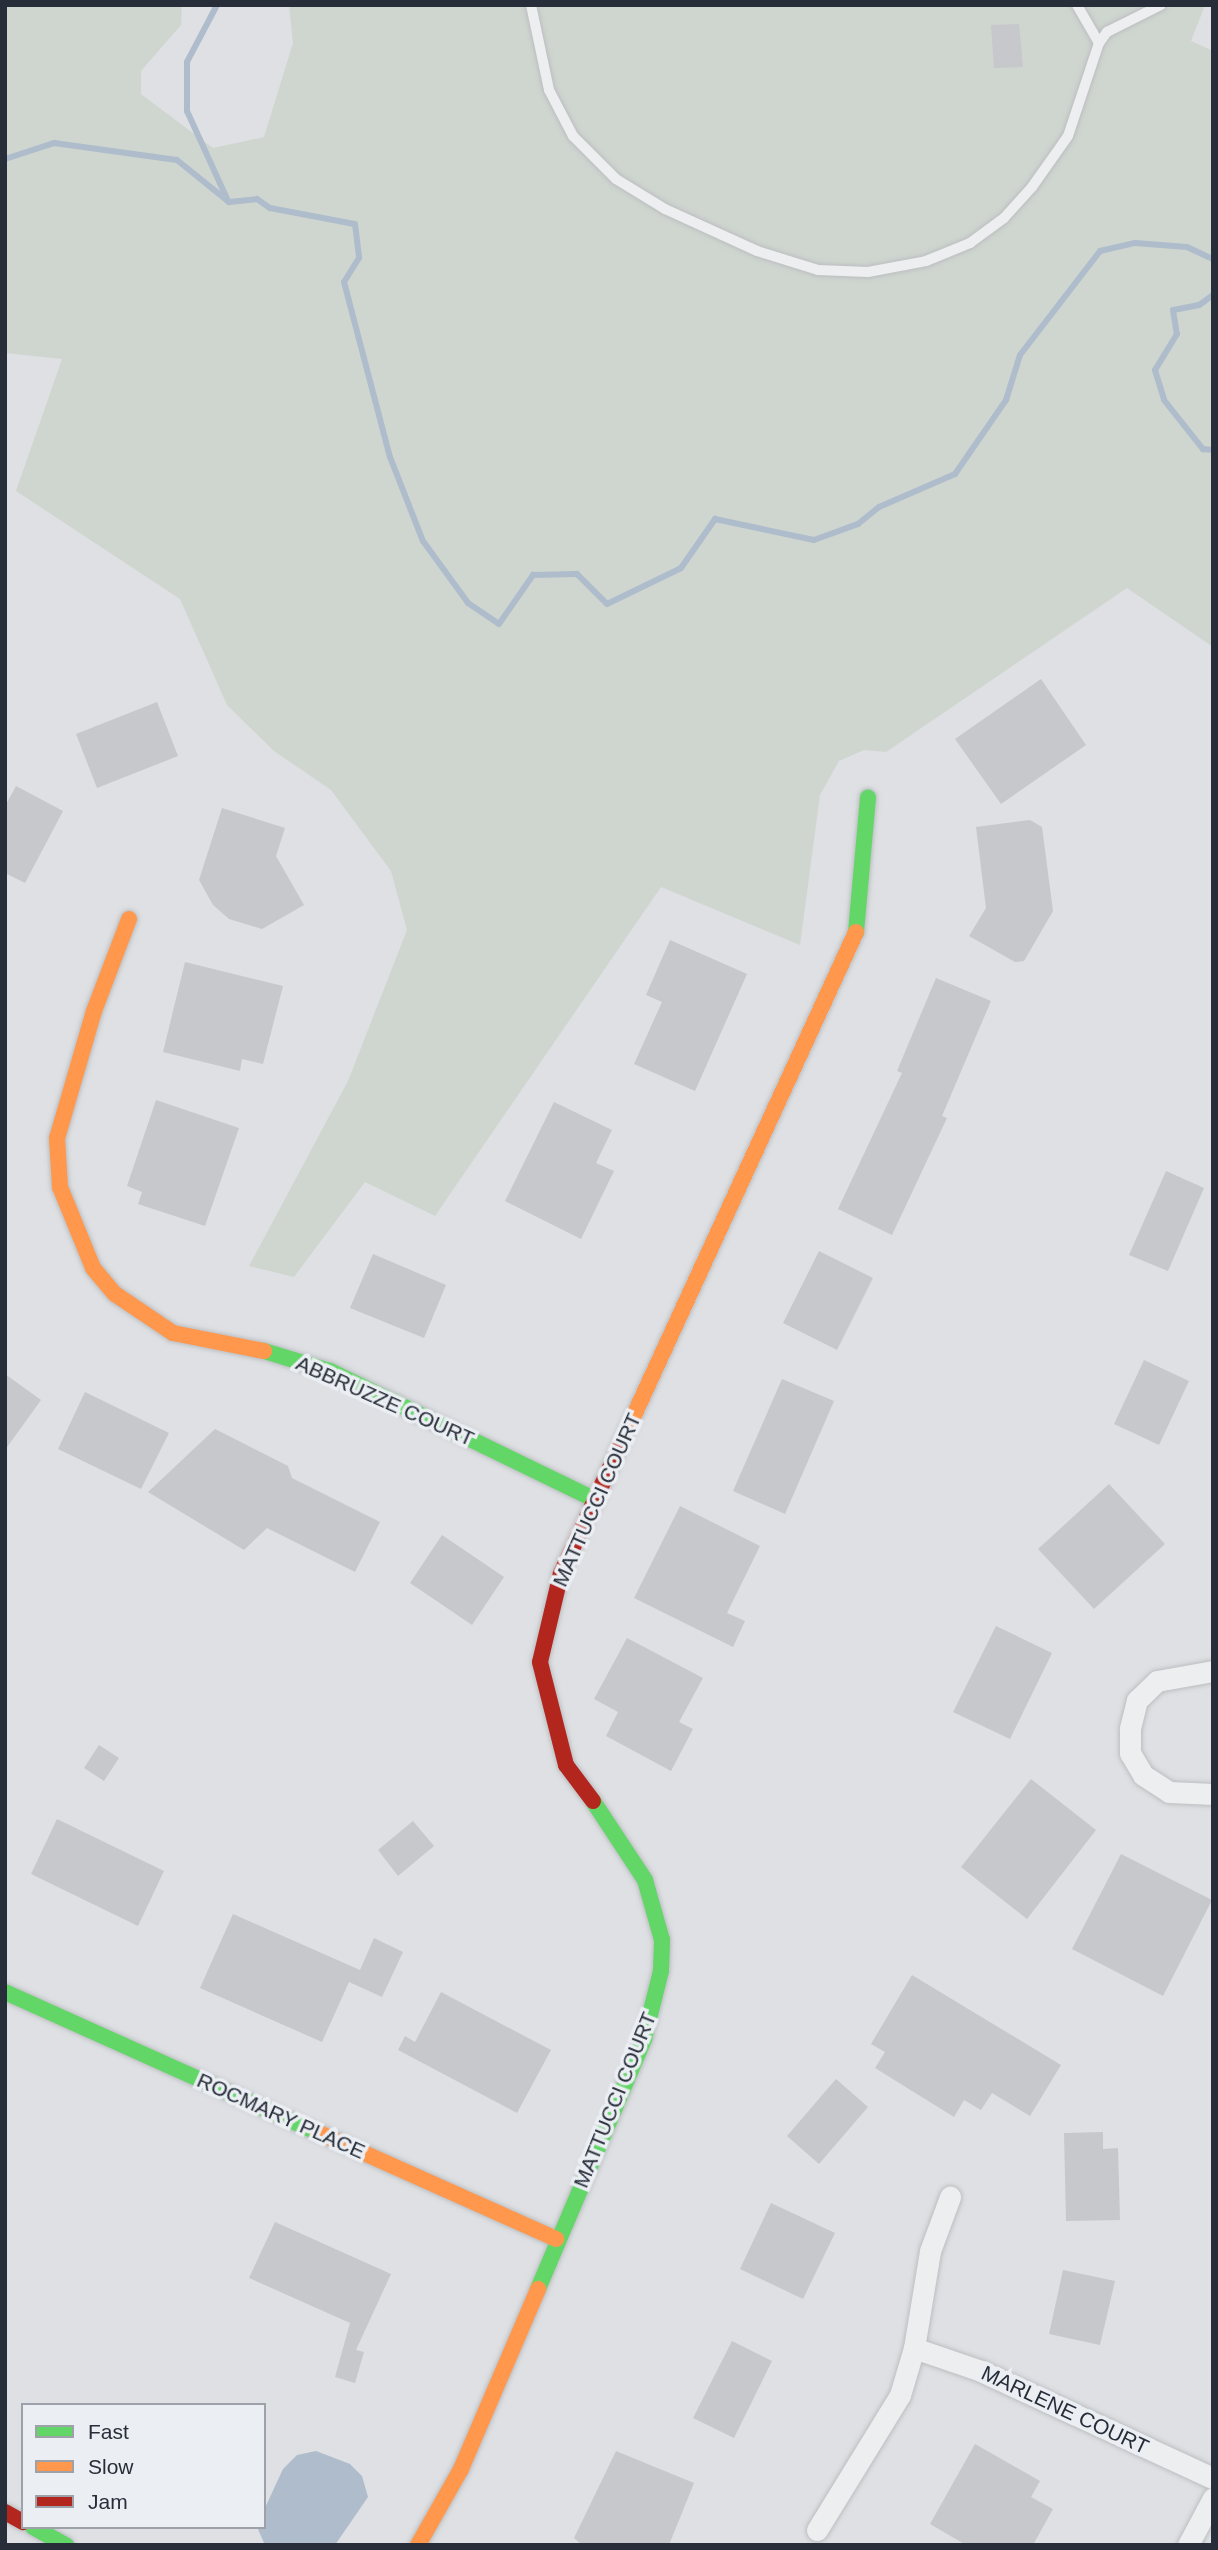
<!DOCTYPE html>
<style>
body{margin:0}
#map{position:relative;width:1218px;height:2550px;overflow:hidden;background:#dee0e3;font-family:Helvetica,sans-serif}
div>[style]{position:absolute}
.green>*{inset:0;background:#cfd6cf}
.water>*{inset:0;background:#aebccc}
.stream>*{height:6px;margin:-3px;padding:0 3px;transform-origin:3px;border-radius:3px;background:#aebccc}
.building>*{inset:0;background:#c6c8cb}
.roads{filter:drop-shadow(0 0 2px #bcbec1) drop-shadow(0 0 2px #bcbec1)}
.lane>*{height:10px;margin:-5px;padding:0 5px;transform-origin:5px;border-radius:5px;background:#edeef0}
.street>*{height:21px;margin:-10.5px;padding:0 10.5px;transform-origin:10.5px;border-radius:10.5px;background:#edeef0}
.fast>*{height:16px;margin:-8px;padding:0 8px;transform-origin:8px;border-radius:8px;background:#63d668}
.slow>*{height:16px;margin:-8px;padding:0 8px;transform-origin:8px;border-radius:8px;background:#ff974d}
.jam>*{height:16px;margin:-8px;padding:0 8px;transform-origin:8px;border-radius:8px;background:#b3261e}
span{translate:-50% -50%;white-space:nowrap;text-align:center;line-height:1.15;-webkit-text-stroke:7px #ebeef3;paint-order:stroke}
.street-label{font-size:21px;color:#272e39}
.frame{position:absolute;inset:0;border:7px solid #272e39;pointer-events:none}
.legend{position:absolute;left:21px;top:2403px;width:245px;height:126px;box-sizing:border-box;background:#ebeef3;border:2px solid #9da1a9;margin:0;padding:9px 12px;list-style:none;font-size:21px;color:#272e39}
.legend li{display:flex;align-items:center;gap:14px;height:35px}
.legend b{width:35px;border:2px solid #9da1a9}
</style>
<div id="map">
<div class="green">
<i style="clip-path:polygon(5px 5px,182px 5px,181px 25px,141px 71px,141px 94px,213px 148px,264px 137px,293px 43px,289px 5px,1205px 5px,1191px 41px,1213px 51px,1213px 647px,1127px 588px,886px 752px,864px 750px,839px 761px,820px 795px,800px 945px,661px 887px,435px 1216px,365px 1182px,294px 1277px,249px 1266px,348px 1081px,407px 930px,391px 871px,331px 790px,274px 751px,227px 705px,180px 599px,16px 491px,62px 359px,5px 353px)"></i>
</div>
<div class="water">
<i style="clip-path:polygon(316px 2451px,350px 2464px,362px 2476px,368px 2497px,335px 2545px,265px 2545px,257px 2527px,264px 2527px,264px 2510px,283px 2469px,297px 2455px)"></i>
</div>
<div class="stream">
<i style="left:217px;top:5px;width:64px;rotate:117.8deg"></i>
<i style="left:187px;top:62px;width:49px;rotate:90deg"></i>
<i style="left:187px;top:111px;width:99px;rotate:65.5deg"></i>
<i style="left:5px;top:159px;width:52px;rotate:-18.1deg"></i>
<i style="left:54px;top:143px;width:124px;rotate:7.9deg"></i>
<i style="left:177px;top:160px;width:67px;rotate:38.9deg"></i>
<i style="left:229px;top:202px;width:28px;rotate:-6deg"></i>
<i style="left:257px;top:199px;width:16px;rotate:35deg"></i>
<i style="left:270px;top:208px;width:86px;rotate:10.7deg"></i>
<i style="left:355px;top:224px;width:34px;rotate:83deg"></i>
<i style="left:359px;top:258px;width:28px;rotate:122deg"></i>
<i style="left:344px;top:282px;width:181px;rotate:75.3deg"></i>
<i style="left:390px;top:457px;width:90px;rotate:68.6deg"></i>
<i style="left:423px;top:541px;width:77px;rotate:54deg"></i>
<i style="left:468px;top:603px;width:37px;rotate:34deg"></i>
<i style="left:499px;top:624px;width:60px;rotate:-55.2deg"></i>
<i style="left:533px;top:575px;width:44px;rotate:-1.3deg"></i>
<i style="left:577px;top:574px;width:42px;rotate:45deg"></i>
<i style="left:607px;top:604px;width:82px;rotate:-25.9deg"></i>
<i style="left:681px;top:568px;width:60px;rotate:-55.2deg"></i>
<i style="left:715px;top:519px;width:101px;rotate:12deg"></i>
<i style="left:814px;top:540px;width:47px;rotate:-20deg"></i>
<i style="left:858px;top:524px;width:27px;rotate:-39deg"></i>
<i style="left:879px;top:507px;width:83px;rotate:-23.5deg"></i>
<i style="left:955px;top:474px;width:90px;rotate:-55.4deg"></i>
<i style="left:1006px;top:400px;width:47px;rotate:-72.7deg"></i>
<i style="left:1020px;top:355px;width:131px;rotate:-52.4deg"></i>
<i style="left:1100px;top:251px;width:36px;rotate:-13deg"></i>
<i style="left:1135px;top:243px;width:52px;rotate:4.4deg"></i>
<i style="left:1187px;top:247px;width:29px;rotate:25deg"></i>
<i style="left:1213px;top:295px;width:17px;rotate:144deg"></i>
<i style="left:1199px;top:305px;width:26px;rotate:169deg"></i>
<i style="left:1173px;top:310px;width:24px;rotate:81deg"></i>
<i style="left:1177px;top:334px;width:42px;rotate:121.4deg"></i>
<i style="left:1155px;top:370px;width:31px;rotate:73deg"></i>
<i style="left:1164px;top:400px;width:63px;rotate:51.5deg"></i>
<i style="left:1203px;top:449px;width:10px;rotate:6deg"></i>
</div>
<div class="building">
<i style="clip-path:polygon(1019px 24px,1023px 67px,994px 68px,991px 25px)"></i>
<i style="clip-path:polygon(1041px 679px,1086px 745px,1001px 804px,955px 739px)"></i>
<i style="clip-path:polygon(157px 702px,178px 756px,97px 788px,76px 734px)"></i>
<i style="clip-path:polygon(16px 786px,63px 811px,25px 883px,5px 873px,5px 806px)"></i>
<i style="clip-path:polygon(222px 808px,285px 828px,276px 856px,304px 905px,262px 929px,229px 919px,213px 905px,199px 880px)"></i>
<i style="clip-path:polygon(1030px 820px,1042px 827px,1053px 911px,1024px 961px,1015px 962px,969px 936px,986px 908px,976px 827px)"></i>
<i style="clip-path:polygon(670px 940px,747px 974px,695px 1091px,634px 1064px,662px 1002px,646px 995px)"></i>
<i style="clip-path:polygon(185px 962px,283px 986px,263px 1064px,242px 1059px,240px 1071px,163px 1052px)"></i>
<i style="clip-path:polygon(936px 978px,991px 1001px,942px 1116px,947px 1118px,892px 1235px,838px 1209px,902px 1073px,897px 1071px)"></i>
<i style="clip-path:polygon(156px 1100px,239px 1128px,205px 1226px,138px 1204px,142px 1192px,127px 1186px)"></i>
<i style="clip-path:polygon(554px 1102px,612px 1130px,596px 1163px,614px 1171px,581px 1239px,505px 1201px)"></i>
<i style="clip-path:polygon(1166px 1171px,1204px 1188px,1168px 1271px,1129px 1255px)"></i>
<i style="clip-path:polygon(819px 1251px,873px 1278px,837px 1350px,783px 1323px)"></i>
<i style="clip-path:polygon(373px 1254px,446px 1285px,424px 1338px,350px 1308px)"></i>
<i style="clip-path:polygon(1144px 1360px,1189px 1381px,1159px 1445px,1114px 1424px)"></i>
<i style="clip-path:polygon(5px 1374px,41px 1400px,5px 1450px)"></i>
<i style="clip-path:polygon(782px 1379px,834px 1401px,785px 1514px,733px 1491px)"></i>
<i style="clip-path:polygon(85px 1392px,169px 1433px,141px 1489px,58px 1449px)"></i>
<i style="clip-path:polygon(215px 1429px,288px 1466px,292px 1478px,380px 1522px,355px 1572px,267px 1528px,244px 1550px,148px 1492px)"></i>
<i style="clip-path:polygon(1109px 1484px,1165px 1544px,1094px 1609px,1038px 1549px)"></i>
<i style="clip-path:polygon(680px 1506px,760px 1546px,727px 1613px,745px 1621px,733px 1647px,634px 1598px)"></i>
<i style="clip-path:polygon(442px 1535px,504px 1577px,472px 1625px,410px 1583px)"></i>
<i style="clip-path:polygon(996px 1626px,1052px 1653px,1010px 1739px,953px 1712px)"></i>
<i style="clip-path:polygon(627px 1638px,703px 1678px,679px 1722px,693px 1729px,671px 1771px,606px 1736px,618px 1712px,594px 1699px)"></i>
<i style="clip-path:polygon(99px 1745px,119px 1758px,104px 1781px,84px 1768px)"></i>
<i style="clip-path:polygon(1031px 1779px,1096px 1830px,1027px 1919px,961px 1867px)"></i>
<i style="clip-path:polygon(57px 1819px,164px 1871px,138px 1926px,31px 1874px)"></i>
<i style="clip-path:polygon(413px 1821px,434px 1846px,398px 1876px,378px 1850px)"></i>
<i style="clip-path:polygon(1121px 1854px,1212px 1900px,1163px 1996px,1072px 1949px)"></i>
<i style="clip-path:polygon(233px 1914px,360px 1970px,374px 1938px,403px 1952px,382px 1997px,349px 1982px,322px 2042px,200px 1988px)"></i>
<i style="clip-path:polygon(912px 1975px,1061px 2065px,1030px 2116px,992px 2093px,981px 2110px,964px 2100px,954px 2117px,875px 2068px,885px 2052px,871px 2044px)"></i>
<i style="clip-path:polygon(441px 1992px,551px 2050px,517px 2113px,398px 2050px,405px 2036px,415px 2042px)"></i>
<i style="clip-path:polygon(836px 2079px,868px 2107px,819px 2164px,787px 2136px)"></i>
<i style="clip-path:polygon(1103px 2132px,1103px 2149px,1118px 2148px,1120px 2220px,1066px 2221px,1064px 2133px)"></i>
<i style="clip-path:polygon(771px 2203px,835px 2233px,803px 2299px,740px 2269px)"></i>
<i style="clip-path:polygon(275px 2222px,391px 2274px,356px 2350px,364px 2352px,355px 2383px,335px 2377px,350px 2323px,249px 2278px)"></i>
<i style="clip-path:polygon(1063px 2270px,1115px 2281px,1100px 2345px,1049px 2334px)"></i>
<i style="clip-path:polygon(732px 2341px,772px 2361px,734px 2438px,693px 2418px)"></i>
<i style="clip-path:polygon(975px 2444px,1040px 2481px,1031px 2497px,1053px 2509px,1033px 2545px,966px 2545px,930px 2524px)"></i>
<i style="clip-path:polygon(616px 2451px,694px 2483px,669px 2545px,582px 2545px,574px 2538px)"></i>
</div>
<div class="roads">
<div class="lane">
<i style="left:531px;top:5px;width:87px;rotate:78deg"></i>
<i style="left:549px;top:90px;width:52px;rotate:62.4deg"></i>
<i style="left:573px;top:136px;width:61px;rotate:45deg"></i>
<i style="left:616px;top:179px;width:57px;rotate:31.5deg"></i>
<i style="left:665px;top:209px;width:101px;rotate:24.5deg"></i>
<i style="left:757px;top:251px;width:64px;rotate:17.3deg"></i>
<i style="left:818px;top:270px;width:50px;rotate:2.3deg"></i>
<i style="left:868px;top:272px;width:59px;rotate:-10.7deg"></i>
<i style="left:926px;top:261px;width:48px;rotate:-22.2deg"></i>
<i style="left:970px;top:243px;width:42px;rotate:-36.3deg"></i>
<i style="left:1004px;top:218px;width:42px;rotate:-47.9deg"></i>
<i style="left:1032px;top:187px;width:62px;rotate:-54.8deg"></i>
<i style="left:1068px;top:136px;width:98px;rotate:-71.6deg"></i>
<i style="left:1099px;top:43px;width:44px;rotate:-120.1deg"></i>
<i style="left:1099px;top:43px;width:14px;rotate:-54deg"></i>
<i style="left:1107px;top:32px;width:60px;rotate:-26.6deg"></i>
</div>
<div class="street">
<i style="left:1213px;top:1671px;width:57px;rotate:169.9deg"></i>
<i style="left:1157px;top:1681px;width:28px;rotate:136deg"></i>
<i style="left:1137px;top:1700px;width:30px;rotate:104deg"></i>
<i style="left:1130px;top:1729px;width:24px;rotate:90deg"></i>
<i style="left:1130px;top:1753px;width:26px;rotate:59deg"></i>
<i style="left:1143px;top:1775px;width:31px;rotate:33deg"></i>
<i style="left:1169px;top:1792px;width:44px;rotate:2.6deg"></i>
<i style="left:914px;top:2348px;width:71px;rotate:18.9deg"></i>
<i style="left:981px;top:2371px;width:255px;rotate:24.8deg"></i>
<i style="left:817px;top:2530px;width:158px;rotate:-58.4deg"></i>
<i style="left:900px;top:2395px;width:49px;rotate:-73.4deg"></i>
<i style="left:914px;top:2348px;width:98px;rotate:-80.6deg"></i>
<i style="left:930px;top:2251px;width:58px;rotate:-69.7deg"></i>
<i style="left:1188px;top:2545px;width:53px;rotate:-62deg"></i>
</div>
<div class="fast">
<i style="left:856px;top:932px;width:135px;rotate:-84.9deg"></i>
<i style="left:264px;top:1351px;width:69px;rotate:16.9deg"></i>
<i style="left:330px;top:1371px;width:296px;rotate:25.9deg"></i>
<i style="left:5px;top:1992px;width:342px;rotate:24.2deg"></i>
<i style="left:538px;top:2289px;width:272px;rotate:-67deg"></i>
<i style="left:644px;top:2039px;width:70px;rotate:-76deg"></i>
<i style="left:661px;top:1971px;width:31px;rotate:-88deg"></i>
<i style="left:662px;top:1940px;width:62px;rotate:-105.8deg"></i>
<i style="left:645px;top:1880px;width:95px;rotate:-123.4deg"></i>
<i style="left:33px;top:2527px;width:38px;rotate:29deg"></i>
</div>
<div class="slow">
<i style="left:129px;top:919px;width:98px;rotate:110.8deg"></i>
<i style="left:94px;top:1011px;width:132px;rotate:106.2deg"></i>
<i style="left:57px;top:1138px;width:49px;rotate:86.5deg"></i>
<i style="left:60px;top:1187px;width:87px;rotate:67.8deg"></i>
<i style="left:93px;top:1268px;width:34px;rotate:50deg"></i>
<i style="left:115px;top:1294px;width:70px;rotate:33.9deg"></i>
<i style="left:173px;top:1333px;width:93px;rotate:11.2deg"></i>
<i style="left:618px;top:1450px;width:570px;rotate:-65.32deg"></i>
<i style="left:317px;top:2132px;width:262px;rotate:24.1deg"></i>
<i style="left:418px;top:2545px;width:87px;rotate:-60.5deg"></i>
<i style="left:461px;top:2469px;width:196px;rotate:-66.8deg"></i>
</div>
<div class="jam">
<i style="left:593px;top:1801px;width:45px;rotate:-126.9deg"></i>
<i style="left:566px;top:1765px;width:106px;rotate:-104.2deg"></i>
<i style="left:540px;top:1662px;width:91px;rotate:-76.7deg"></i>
<i style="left:561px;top:1573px;width:136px;rotate:-65.1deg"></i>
<i style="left:5px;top:2512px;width:21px;rotate:29deg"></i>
</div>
</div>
<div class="street-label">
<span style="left:385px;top:1401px;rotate:24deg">ABBRUZZE COURT</span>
<span style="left:597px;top:1500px;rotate:-66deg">MATTUCCI COURT</span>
<span style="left:615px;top:2100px;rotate:-68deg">MATTUCCI COURT</span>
<span style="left:281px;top:2116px;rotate:24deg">ROCMARY PLACE</span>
<span style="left:1065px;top:2410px;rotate:25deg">MARLENE COURT</span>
</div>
<div class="frame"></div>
<ul class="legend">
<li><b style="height:9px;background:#63d668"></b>Fast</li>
<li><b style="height:9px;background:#ff974d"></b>Slow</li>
<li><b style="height:9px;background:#b3261e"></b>Jam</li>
</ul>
</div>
